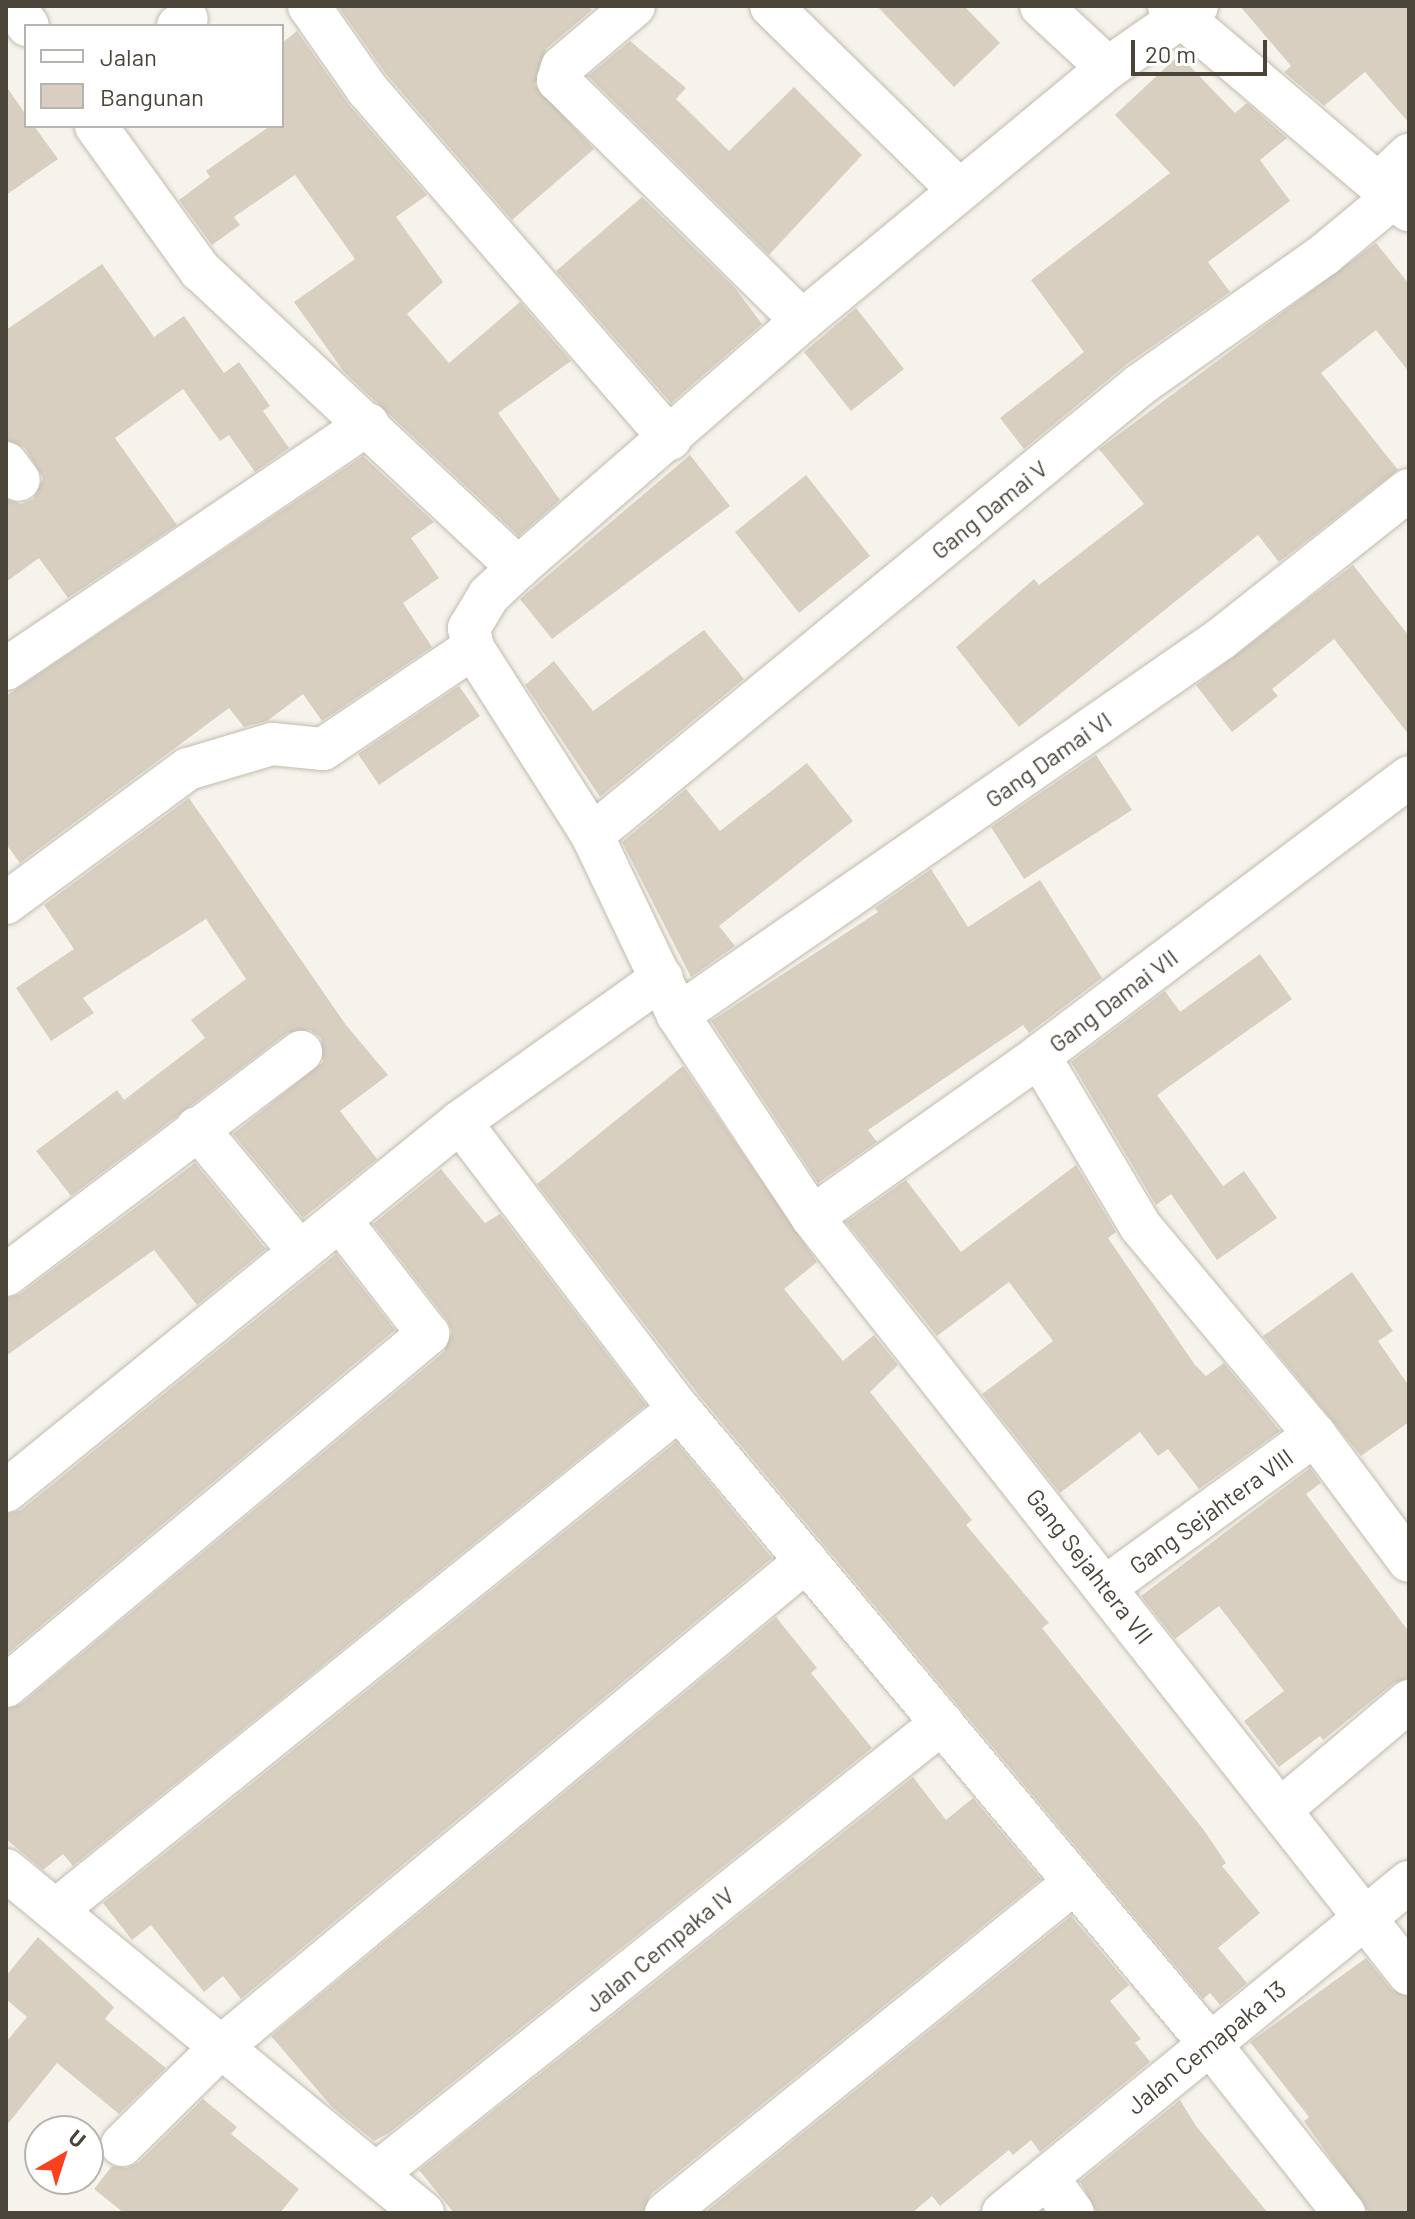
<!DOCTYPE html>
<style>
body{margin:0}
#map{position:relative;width:1415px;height:2219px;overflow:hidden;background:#f6f3ec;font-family:Barlow,sans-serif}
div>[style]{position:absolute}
.building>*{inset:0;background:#d8cfc1}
.roads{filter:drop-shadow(0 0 2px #c2bbae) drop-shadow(0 0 2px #c2bbae)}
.minor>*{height:42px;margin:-21px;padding:0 21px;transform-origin:21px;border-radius:21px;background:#fff}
span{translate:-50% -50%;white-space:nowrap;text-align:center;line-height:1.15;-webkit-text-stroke:7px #fff;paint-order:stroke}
.street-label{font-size:24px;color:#4b4439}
.frame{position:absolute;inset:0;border:8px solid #4b4439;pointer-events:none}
.legend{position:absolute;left:24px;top:24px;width:260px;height:104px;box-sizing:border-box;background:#fff;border:2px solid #b7b4b0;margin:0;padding:10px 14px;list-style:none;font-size:24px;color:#4b4439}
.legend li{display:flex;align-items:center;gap:16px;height:40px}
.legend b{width:40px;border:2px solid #b7b4b0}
.north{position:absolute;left:24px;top:2115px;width:80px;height:80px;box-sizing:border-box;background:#fff;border:2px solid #b7b4b0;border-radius:50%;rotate:39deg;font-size:22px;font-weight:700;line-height:32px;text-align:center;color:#4b4439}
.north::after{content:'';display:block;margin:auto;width:28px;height:36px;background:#fc3f1d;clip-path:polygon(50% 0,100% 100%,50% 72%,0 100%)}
.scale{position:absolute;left:1131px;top:40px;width:136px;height:36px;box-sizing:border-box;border:4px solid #4b4439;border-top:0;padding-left:10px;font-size:24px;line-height:28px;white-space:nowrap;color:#4b4439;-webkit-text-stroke:6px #fff;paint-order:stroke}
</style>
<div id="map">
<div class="building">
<i style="clip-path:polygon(338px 6px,588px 6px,592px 10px,546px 49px,535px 85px,594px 149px,512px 220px,386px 74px)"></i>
<i style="clip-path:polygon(877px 6px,964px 6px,1000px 43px,954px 87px)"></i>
<i style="clip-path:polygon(1240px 6px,1409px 6px,1409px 123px,1365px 72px,1324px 106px,1284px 72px,1291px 66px)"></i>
<i style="clip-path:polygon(297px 31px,349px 105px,427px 195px,396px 217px,443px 282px,407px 314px,449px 363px,520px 302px,571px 361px,498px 413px,560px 500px,519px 536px,344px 372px,294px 302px,355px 259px,295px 175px,234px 217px,240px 225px,212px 245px,179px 200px,210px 177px,206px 171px,270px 126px,282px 126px,282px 43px)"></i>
<i style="clip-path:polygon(630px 41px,686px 88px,676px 99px,729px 151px,794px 87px,862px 155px,769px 255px,588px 76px)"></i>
<i style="clip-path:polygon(1179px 55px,1235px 113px,1247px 103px,1287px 138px,1260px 160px,1290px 201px,1208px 262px,1230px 292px,1127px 364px,1024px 449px,1000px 418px,1084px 352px,1031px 280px,1170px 173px,1115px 115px)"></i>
<i style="clip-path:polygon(6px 86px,26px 115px,26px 126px,34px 126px,58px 159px,6px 195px)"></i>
<i style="clip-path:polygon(642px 197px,735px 288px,762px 324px,671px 403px,556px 271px)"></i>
<i style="clip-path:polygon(1376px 243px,1409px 284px,1409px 372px,1376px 330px,1321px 373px,1398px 470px,1279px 562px,1258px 535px,1019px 727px,956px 647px,1034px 579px,1039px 585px,1144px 504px,1099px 449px)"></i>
<i style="clip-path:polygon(102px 264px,154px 337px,184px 316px,224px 373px,239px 362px,270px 406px,263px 411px,289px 448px,255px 472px,229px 435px,220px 441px,183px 389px,115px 438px,177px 525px,68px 598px,39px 558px,6px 582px,6px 499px,21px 504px,33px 499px,43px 478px,25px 448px,6px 440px,6px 330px)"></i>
<i style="clip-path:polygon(856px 308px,904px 369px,851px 411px,804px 352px)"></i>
<i style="clip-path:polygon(690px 455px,730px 506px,552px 639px,520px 599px)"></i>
<i style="clip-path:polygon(363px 456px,434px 522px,411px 538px,439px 578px,403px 603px,432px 647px,322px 721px,303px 694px,267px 721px,244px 727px,229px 708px,20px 863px,6px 844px,6px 696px)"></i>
<i style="clip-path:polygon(806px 475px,870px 556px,799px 613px,735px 532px)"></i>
<i style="clip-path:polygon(1353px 565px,1409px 636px,1409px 735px,1334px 639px,1272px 689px,1278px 696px,1232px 732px,1196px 685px)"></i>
<i style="clip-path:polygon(704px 630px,744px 679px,600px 797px,525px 685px,554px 661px,593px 711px)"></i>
<i style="clip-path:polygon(459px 686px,480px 716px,379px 785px,358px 754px)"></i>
<i style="clip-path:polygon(1096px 755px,1132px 810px,1024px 879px,991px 827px)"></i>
<i style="clip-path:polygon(807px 763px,853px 821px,719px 926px,735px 946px,691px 977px,622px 842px,686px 789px,720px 831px)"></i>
<i style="clip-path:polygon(189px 798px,346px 1025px,388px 1075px,340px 1111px,377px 1159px,303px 1218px,233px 1134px,323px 1062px,321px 1038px,310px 1030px,287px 1033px,71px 1196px,36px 1151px,117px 1090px,124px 1100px,205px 1038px,191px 1020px,246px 979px,206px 919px,83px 998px,94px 1013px,51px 1041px,16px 988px,74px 949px,44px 905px)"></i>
<i style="clip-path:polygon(931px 869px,968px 927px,1040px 880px,1102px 978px,1029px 1033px,1023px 1025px,868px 1130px,877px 1142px,818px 1183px,711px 1021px,878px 912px,875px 908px)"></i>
<i style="clip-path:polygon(1260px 954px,1292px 999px,1157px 1095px,1223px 1186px,1244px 1171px,1277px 1218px,1217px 1260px,1171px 1194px,1156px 1205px,1071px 1062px,1165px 991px,1180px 1012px)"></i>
<i style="clip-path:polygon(683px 1066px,817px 1262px,784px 1289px,843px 1361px,874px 1335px,898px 1365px,870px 1392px,972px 1520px,966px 1525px,1049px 1623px,1042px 1628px,1203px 1829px,1226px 1863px,1222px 1866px,1260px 1913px,1218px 1948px,1247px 1983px,1220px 2005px,1210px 1993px,1203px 1999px,698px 1394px,537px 1184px)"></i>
<i style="clip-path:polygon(195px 1163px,266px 1249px,197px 1305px,154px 1250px,6px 1356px,6px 1298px,20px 1294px)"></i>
<i style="clip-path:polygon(1076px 1165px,1116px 1232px,1108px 1238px,1195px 1365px,1206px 1376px,1224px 1363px,1280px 1431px,1199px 1489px,1168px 1449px,1158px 1456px,1140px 1432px,1060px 1493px,982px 1394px,1053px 1341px,1009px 1282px,937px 1336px,846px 1222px,906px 1180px,961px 1252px)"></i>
<i style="clip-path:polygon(441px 1169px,485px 1223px,500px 1214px,646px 1405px,73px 1866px,63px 1854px,43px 1870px,6px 1839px,6px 1709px,21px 1704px,444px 1352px,452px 1331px,447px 1320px,373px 1224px)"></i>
<i style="clip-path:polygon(336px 1254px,395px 1330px,6px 1655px,6px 1514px,21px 1510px)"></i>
<i style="clip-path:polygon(1352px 1272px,1393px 1331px,1378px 1341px,1409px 1386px,1409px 1422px,1361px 1456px,1263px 1336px)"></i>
<i style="clip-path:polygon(676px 1442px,772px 1558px,241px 1999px,223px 1976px,204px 1992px,151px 1925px,132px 1940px,103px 1903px)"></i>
<i style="clip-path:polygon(1310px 1468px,1321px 1483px,1306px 1494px,1409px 1632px,1409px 1678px,1394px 1683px,1323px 1740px,1320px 1736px,1279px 1767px,1244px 1721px,1284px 1691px,1219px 1606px,1175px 1639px,1141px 1596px)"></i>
<i style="clip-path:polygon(776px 1617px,817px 1668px,811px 1673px,872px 1748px,389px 2133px,374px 2141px,332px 2107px,271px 2036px)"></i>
<i style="clip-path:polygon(913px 1777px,946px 1820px,973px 1798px,1041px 1879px,651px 2194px,643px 2213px,454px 2213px,419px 2170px)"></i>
<i style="clip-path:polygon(1071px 1916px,1129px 1985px,1110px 2001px,1141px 2039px,1135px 2043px,1150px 2062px,1040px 2152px,1031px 2140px,1013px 2155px,1009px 2150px,940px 2206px,932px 2196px,912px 2213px,704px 2213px)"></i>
<i style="clip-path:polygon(38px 1937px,114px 2007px,105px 2019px,166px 2068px,119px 2114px,57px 2063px,6px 2126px,6px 2042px,27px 2017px,6px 1999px,6px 1976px)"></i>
<i style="clip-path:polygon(1366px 1958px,1391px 1989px,1409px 1997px,1409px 2213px,1369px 2213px,1304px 2121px,1309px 2117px,1250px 2042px)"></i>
<i style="clip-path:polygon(203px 2099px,237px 2127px,231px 2134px,299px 2189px,280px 2213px,124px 2213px,94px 2189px,112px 2166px,127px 2168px,139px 2162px)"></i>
<i style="clip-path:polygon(1180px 2100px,1196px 2126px,1268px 2213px,1097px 2213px,1080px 2181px)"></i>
</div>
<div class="roads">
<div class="minor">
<i style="left:14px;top:6px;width:24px;rotate:55deg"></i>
<i style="left:309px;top:6px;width:101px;rotate:55.1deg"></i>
<i style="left:367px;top:89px;width:463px;rotate:49.1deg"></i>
<i style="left:634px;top:6px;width:94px;rotate:139.7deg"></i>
<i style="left:562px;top:67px;width:14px;rotate:107deg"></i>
<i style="left:558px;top:80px;width:343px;rotate:44.6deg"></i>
<i style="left:771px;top:6px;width:263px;rotate:44.4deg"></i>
<i style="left:1041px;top:6px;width:91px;rotate:42.8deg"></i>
<i style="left:1169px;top:6px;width:315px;rotate:40.4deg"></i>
<i style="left:1197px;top:6px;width:108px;rotate:145.1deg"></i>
<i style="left:1108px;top:68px;width:397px;rotate:140.4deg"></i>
<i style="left:802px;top:321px;width:376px;rotate:139deg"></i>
<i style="left:518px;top:568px;width:40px;rotate:137deg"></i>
<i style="left:489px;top:595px;width:39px;rotate:121deg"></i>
<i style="left:469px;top:628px;width:20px;rotate:79deg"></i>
<i style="left:473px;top:648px;width:222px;rotate:57.5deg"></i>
<i style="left:592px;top:835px;width:199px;rotate:64.5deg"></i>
<i style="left:678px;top:1015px;width:242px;rotate:56.4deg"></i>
<i style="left:812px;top:1217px;width:964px;rotate:51.74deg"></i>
<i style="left:178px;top:26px;width:11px;rotate:-38deg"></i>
<i style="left:96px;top:126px;width:178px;rotate:54.2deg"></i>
<i style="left:200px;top:270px;width:436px;rotate:43.1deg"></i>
<i style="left:1380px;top:182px;width:40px;rotate:-43deg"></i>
<i style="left:6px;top:463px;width:21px;rotate:53deg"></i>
<i style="left:6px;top:669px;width:437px;rotate:-34.1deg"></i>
<i style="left:592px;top:835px;width:710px;rotate:-39.4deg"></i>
<i style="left:1141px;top:384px;width:225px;rotate:-35.2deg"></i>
<i style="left:1325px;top:254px;width:92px;rotate:-39.7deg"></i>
<i style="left:6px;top:903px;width:226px;rotate:-36.4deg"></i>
<i style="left:188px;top:769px;width:88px;rotate:-16.6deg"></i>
<i style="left:272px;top:744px;width:51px;rotate:5.6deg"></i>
<i style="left:323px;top:749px;width:181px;rotate:-34deg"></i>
<i style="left:678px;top:1015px;width:662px;rotate:-34.72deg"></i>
<i style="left:1222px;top:638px;width:238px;rotate:-38.4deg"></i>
<i style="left:1039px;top:1056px;width:199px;rotate:59.2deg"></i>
<i style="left:1141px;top:1227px;width:271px;rotate:50.1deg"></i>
<i style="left:1315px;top:1435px;width:157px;rotate:53.3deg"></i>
<i style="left:460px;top:1122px;width:361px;rotate:52.7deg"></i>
<i style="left:679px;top:1409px;width:828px;rotate:50.1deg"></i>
<i style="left:1210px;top:2044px;width:216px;rotate:51.6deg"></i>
<i style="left:197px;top:1128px;width:161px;rotate:50.3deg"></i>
<i style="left:812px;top:1217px;width:278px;rotate:-35.3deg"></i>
<i style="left:1039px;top:1056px;width:463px;rotate:-37deg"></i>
<i style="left:6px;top:1275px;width:370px;rotate:-37.1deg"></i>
<i style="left:6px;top:1491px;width:585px;rotate:-39.1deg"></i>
<i style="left:460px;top:1122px;width:248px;rotate:-35.5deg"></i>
<i style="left:1107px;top:1586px;width:257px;rotate:-36deg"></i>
<i style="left:6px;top:1686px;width:550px;rotate:-39.83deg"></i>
<i style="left:428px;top:1334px;width:144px;rotate:-127.7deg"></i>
<i style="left:1280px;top:1810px;width:169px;rotate:-40.2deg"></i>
<i style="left:6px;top:1870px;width:540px;rotate:39.44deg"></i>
<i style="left:56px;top:1910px;width:799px;rotate:-38.81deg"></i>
<i style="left:122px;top:2145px;width:139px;rotate:-44.7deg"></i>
<i style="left:221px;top:2047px;width:761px;rotate:-39.72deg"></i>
<i style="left:376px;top:2174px;width:724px;rotate:-38.55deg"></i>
<i style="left:1047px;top:2177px;width:44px;rotate:54.2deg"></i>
<i style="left:666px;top:2213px;width:526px;rotate:-38.98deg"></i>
<i style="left:1003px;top:2213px;width:524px;rotate:-39.19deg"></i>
</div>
</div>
<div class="street-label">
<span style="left:989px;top:509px;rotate:-39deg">Gang Damai V</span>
<span style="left:1048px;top:759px;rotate:-35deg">Gang Damai VI</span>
<span style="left:1113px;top:1000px;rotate:-37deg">Gang Damai VII</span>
<span style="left:1211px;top:1511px;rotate:-36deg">Gang Sejahtera VIII</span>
<span style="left:1090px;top:1566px;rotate:52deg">Gang Sejahtera VII</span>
<span style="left:659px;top:1949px;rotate:-39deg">Jalan Cempaka IV</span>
<span style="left:1206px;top:2047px;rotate:-39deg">Jalan Cemapaka 13</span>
</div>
<div class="frame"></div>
<ul class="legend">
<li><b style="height:10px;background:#fff"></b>Jalan</li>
<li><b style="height:22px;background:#d8cfc1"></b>Bangunan</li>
</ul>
<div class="north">U</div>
<div class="scale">20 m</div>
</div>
